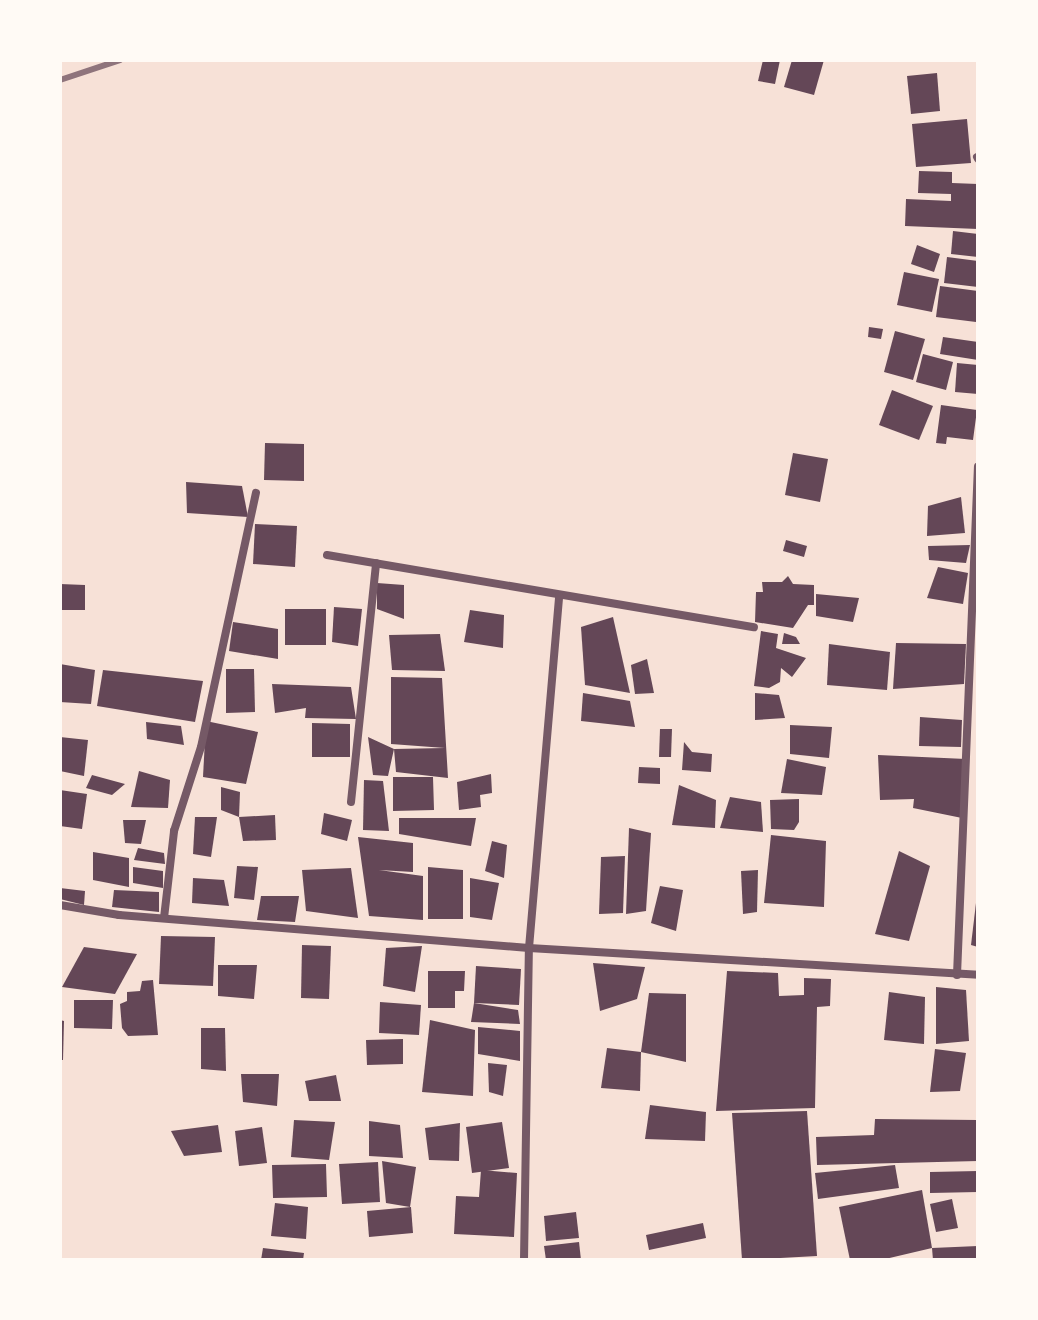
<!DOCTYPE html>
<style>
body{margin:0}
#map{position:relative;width:1038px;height:1320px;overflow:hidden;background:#f7e1d7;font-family:Bitter,serif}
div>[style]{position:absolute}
.building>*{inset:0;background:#644757}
.minor>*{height:8px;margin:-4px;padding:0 4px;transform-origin:4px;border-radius:4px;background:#755966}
.rail>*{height:6px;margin:-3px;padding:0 3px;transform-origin:3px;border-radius:3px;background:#8f747c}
span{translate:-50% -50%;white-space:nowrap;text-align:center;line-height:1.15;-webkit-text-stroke:6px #fffaf5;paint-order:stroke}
.frame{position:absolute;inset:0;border:62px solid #fffaf5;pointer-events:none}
</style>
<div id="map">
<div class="building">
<i style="clip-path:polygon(763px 60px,780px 60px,775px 84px,758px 81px)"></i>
<i style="clip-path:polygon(792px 60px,824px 60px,814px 95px,784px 87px)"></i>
<i style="clip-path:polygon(937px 73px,940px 111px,911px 114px,907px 76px)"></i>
<i style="clip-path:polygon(967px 119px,971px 163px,916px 167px,912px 124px)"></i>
<i style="clip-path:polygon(919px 171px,952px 172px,952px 183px,978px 184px,978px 229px,905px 226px,906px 199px,951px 201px,951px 194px,918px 193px)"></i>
<i style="clip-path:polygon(953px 231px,978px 234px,978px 257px,951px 254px)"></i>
<i style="clip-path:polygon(917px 245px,940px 254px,934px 272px,911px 264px)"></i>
<i style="clip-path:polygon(947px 257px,978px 261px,978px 287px,944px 283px)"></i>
<i style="clip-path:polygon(904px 272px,939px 279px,932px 312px,897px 305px)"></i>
<i style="clip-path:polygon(940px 286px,978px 291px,976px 322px,936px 317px)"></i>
<i style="clip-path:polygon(869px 327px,883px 329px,881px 339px,868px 337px)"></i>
<i style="clip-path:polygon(895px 331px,925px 339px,913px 380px,884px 372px)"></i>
<i style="clip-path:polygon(943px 337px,978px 342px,978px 360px,940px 354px)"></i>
<i style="clip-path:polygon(923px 354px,953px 362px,946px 390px,916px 382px)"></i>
<i style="clip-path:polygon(957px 363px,978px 365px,978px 394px,955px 392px)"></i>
<i style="clip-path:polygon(892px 390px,933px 406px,919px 440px,879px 425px)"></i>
<i style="clip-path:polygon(941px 405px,977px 410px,973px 440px,947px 437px,946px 444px,936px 443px)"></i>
<i style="clip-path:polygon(265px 443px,304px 444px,304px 481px,264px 480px)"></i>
<i style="clip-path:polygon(793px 453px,828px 459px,820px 502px,785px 495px)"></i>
<i style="clip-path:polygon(186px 482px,242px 486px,248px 517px,187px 513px)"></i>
<i style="clip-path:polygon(961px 497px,965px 533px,927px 536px,928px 506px)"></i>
<i style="clip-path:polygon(255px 524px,297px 526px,295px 567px,253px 564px)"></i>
<i style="clip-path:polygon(786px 540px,807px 546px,804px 557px,783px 551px)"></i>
<i style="clip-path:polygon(970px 545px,966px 563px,929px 560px,928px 546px)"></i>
<i style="clip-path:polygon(938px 567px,968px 573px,963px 604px,927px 598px)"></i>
<i style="clip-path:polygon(788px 576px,793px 584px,814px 585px,814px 605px,808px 605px,793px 628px,755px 622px,756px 592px,763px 592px,762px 582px,782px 582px)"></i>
<i style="clip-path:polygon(377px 583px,404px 585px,404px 619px,377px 609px)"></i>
<i style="clip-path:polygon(60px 584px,85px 585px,85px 610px,60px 610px)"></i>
<i style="clip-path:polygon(816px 594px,859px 598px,853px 622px,816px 616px)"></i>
<i style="clip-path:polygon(334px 607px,362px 609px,358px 646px,332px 642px)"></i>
<i style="clip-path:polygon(285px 609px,326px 609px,326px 645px,285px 645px)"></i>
<i style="clip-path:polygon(470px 610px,504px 615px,503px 648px,464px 642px)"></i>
<i style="clip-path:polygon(613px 617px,630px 693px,585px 685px,581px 627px)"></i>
<i style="clip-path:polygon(233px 622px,278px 629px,278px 659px,229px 651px)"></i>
<i style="clip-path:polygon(761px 631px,778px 634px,776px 648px,806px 658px,792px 677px,781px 668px,780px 682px,769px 688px,754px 686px)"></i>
<i style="clip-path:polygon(784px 633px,796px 637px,800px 644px,782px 644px)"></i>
<i style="clip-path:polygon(440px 634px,445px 671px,392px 670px,389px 635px)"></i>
<i style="clip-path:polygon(896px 643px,966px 644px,964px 684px,893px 689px)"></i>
<i style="clip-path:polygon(829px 644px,890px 652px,887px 690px,827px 685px)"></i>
<i style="clip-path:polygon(647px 659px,654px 693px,635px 694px,631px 665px)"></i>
<i style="clip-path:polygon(60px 664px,95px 670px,91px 704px,60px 702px)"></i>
<i style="clip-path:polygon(226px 669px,254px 669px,255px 712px,226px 713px)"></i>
<i style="clip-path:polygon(103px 670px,203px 681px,195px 722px,97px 706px)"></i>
<i style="clip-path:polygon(391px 677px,442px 678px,448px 778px,396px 772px,394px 749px,388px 776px,373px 775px,368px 737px,394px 749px,445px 748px,391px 744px)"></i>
<i style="clip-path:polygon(272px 684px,351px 687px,356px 719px,305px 718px,306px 708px,275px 713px)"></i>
<i style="clip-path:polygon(583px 693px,630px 701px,635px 727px,581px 721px)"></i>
<i style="clip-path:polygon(755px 693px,779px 695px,785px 718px,755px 720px)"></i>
<i style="clip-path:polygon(920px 717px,962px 720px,961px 747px,919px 746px)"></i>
<i style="clip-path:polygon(206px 721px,258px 732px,246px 784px,203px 777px)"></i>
<i style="clip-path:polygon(146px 722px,181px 726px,184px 745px,147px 739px)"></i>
<i style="clip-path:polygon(312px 723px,350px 724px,350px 757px,312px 757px)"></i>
<i style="clip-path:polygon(790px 725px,832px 727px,829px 758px,790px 754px)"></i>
<i style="clip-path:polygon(660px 729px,672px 729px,671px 757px,659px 757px)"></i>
<i style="clip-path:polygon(60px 737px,88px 740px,84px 776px,60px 771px)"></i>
<i style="clip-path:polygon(684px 742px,692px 752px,712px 754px,711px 772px,682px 770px)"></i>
<i style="clip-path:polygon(878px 755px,966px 759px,962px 818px,913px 808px,914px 799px,880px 800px)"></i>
<i style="clip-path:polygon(787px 759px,826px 767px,822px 795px,781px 793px)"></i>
<i style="clip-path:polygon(639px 767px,660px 768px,660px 784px,638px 783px)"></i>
<i style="clip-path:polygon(139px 771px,170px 780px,168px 808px,131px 807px)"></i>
<i style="clip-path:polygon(491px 774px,492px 793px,480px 795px,481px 807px,459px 810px,457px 782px)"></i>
<i style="clip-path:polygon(92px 775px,125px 784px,112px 795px,86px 788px)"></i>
<i style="clip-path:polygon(393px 777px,433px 777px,434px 810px,393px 811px)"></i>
<i style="clip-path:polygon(364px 780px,383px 781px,389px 831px,363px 830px)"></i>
<i style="clip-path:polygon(679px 785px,716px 800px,715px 828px,672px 825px)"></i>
<i style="clip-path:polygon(221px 787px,240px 792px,239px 817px,221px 810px)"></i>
<i style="clip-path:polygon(60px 790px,87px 794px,82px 829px,60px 826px)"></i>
<i style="clip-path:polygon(730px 797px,761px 802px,763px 832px,720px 828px)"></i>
<i style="clip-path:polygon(799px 799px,799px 822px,794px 830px,771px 829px,770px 800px)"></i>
<i style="clip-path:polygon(324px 813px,352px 820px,347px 841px,321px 834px)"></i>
<i style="clip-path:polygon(275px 815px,276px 840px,243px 841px,239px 817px)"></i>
<i style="clip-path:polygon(195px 817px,217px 817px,211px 857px,193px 854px)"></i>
<i style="clip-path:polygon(399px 818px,476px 818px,471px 846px,399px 834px)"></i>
<i style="clip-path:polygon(123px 820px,146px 820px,141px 844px,125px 843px)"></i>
<i style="clip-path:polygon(629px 828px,651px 833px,646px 911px,626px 914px)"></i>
<i style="clip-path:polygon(771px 835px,826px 841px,824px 907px,764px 903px)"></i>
<i style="clip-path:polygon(358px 837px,413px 843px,413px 872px,379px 870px,423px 876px,423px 920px,369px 916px)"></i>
<i style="clip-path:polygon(492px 841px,507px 845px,504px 878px,485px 871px)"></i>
<i style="clip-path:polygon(138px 848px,164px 853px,165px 864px,134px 860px)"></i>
<i style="clip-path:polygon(899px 851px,930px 866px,909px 941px,875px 934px)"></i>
<i style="clip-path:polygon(93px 852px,129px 858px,129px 887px,93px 880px)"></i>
<i style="clip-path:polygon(625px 856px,623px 913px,599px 914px,601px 857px)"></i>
<i style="clip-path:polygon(237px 866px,258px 867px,254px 900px,234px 898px)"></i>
<i style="clip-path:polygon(133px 867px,163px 871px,163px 888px,133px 883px)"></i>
<i style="clip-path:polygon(428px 867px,463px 870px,463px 919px,428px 919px)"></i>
<i style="clip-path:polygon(351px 868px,358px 918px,306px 911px,302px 870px)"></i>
<i style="clip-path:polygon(758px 870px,757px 912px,743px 914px,741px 871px)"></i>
<i style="clip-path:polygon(193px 878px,224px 880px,229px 906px,192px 903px)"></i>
<i style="clip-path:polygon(470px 878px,499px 883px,492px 920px,470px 917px)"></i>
<i style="clip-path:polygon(660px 886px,683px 890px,676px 931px,651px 923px)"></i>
<i style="clip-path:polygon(60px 888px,85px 891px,84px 905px,60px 899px)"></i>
<i style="clip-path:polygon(114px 890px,159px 892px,159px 912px,112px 907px)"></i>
<i style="clip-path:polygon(261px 896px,299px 896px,295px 922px,257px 920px)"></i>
<i style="clip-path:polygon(976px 903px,978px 903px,978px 947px,971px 945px)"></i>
<i style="clip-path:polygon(161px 936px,215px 937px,213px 986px,159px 984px)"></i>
<i style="clip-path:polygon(302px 945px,331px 946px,329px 999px,301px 998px)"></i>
<i style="clip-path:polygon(422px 946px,415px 992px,383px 986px,386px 948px)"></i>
<i style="clip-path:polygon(84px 947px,137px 954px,115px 994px,62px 987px)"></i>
<i style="clip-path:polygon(593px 963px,645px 967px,637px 999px,600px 1011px)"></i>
<i style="clip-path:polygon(218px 965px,257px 965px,254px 999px,218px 996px)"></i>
<i style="clip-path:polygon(476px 966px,521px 969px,519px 1005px,474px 1003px)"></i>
<i style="clip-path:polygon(428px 971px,465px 971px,464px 991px,455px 991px,455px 1008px,428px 1008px)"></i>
<i style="clip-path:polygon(727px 971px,778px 973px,779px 996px,804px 995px,804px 978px,831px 979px,830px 1006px,817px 1007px,815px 1108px,716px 1111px)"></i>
<i style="clip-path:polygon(153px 980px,158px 1035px,128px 1036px,122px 1028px,120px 1004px,127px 1001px,127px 992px,140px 991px,142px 981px)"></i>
<i style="clip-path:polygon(936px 987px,966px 990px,969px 1041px,936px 1044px)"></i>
<i style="clip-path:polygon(889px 992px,925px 997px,924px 1044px,884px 1040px)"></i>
<i style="clip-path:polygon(649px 993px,686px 994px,686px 1062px,641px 1052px)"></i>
<i style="clip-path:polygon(74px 1000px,113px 1000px,112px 1029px,74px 1028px)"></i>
<i style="clip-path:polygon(380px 1002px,421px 1005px,419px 1035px,379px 1033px)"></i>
<i style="clip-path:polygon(474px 1003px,518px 1010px,520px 1024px,471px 1022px)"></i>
<i style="clip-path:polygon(60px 1020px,64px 1021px,63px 1060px,60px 1060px)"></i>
<i style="clip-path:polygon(430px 1020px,475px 1030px,473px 1096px,422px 1092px)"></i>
<i style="clip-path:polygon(478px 1027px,520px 1031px,520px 1061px,478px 1054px)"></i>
<i style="clip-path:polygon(201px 1028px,225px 1028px,226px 1071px,201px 1069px)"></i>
<i style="clip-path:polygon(403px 1039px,403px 1064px,367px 1065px,366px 1040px)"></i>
<i style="clip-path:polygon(607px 1048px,641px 1052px,640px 1091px,601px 1088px)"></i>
<i style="clip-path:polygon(935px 1049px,966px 1053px,960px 1091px,930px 1092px)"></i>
<i style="clip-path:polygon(488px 1063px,507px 1065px,503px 1096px,489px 1092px)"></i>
<i style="clip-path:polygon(241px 1074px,279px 1074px,277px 1106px,243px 1102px)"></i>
<i style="clip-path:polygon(336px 1075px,341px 1101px,309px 1101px,305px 1081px)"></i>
<i style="clip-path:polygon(650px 1105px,706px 1112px,705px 1141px,645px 1139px)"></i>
<i style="clip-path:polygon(807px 1111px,817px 1256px,742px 1260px,732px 1113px)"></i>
<i style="clip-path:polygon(875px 1119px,978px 1120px,978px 1161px,817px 1165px,816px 1137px,874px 1135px)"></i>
<i style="clip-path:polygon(294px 1120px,335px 1122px,329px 1160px,291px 1157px)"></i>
<i style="clip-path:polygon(369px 1121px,400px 1125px,403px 1158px,369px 1156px)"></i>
<i style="clip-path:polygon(502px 1122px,509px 1168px,472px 1173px,466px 1127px)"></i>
<i style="clip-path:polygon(460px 1123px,459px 1161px,429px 1160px,425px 1128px)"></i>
<i style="clip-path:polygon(218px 1125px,222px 1152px,184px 1156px,171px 1131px)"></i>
<i style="clip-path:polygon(262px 1127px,267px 1163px,239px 1166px,235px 1131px)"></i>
<i style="clip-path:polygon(382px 1161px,416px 1167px,410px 1207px,386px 1203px)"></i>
<i style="clip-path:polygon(378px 1162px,380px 1202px,342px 1204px,339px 1164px)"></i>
<i style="clip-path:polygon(326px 1164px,327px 1197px,273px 1198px,272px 1165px)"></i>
<i style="clip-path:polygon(895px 1165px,899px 1188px,818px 1199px,815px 1173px)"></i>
<i style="clip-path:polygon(481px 1170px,517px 1173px,514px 1237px,454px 1234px,456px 1196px,479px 1197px)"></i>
<i style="clip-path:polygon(978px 1171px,978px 1192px,930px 1193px,930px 1172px)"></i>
<i style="clip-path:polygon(922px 1190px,932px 1248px,881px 1260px,850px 1260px,839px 1207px)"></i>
<i style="clip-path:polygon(952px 1199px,958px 1228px,936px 1232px,930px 1204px)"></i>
<i style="clip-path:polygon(275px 1203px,308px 1207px,306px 1239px,271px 1236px)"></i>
<i style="clip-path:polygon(411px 1207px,413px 1233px,369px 1237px,367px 1211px)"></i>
<i style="clip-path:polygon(576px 1212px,579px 1238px,546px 1241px,544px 1216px)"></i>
<i style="clip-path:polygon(703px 1223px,706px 1238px,649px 1250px,646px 1235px)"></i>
<i style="clip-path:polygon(579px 1242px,581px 1260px,546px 1260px,544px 1246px)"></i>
<i style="clip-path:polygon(978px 1246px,978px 1260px,933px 1260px,932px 1248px)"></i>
<i style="clip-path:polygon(263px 1248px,304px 1253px,303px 1260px,261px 1260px)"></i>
</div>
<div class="minor">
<i style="left:977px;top:157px;width:2px;rotate:63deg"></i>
<i style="left:327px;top:555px;width:433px;rotate:9.6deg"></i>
<i style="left:351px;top:802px;width:240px;rotate:-84deg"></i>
<i style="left:60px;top:905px;width:60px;rotate:9.6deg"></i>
<i style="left:119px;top:915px;width:411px;rotate:4.6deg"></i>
<i style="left:529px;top:948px;width:450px;rotate:3.4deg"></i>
<i style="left:164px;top:918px;width:88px;rotate:-83.4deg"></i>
<i style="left:174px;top:831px;width:88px;rotate:-72.2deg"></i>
<i style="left:201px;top:747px;width:260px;rotate:-77.8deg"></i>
<i style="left:957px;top:975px;width:509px;rotate:-87.64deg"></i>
<i style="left:524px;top:1260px;width:312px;rotate:-89.1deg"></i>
<i style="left:529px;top:948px;width:353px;rotate:-85.1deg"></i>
</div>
<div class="rail">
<i style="left:60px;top:80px;width:63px;rotate:-18.4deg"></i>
</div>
<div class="frame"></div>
</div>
